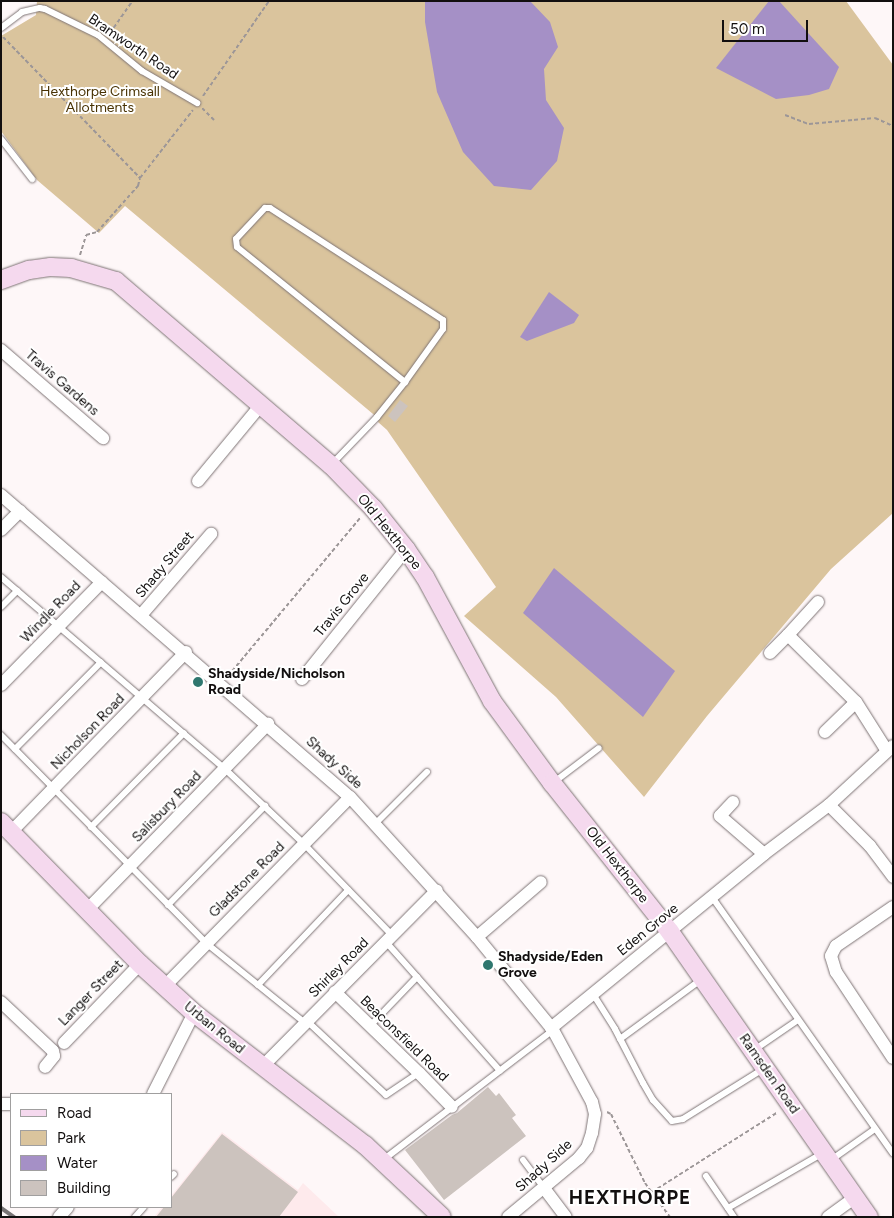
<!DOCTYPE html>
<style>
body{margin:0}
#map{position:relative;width:894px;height:1218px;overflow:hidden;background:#fef7f8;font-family:Figtree,sans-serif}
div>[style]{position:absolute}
.built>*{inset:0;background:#feeaec}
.green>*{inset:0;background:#dac49d}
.water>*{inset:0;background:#a590c6}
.building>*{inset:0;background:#ccc3be}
.path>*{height:2px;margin-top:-1px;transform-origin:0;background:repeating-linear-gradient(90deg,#9c9697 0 4px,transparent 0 6.5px)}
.roads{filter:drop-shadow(0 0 1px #7e7475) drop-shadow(0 0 1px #7e7475)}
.lane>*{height:6px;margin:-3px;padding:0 3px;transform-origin:3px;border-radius:3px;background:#fff}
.street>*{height:12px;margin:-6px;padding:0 6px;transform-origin:6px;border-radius:6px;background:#fff}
.secondary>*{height:18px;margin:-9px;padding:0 9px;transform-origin:9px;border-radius:9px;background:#f5d9ee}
.rail>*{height:4px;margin:-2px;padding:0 2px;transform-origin:2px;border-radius:2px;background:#797475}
.dots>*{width:14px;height:14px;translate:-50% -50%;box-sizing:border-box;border:2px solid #fff;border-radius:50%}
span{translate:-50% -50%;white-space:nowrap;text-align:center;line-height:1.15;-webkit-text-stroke:4px #fff;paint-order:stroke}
.street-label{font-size:14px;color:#120f0f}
.park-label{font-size:14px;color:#483203}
.poi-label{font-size:14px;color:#120f0f;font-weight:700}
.left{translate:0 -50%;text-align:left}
.district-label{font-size:19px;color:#120f0f;font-weight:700;letter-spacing:1px}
.frame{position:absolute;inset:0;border:2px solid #120f0f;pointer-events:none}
.legend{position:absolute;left:10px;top:1093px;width:162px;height:115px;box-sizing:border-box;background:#fff;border:1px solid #a09f9f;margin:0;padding:6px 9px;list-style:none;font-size:15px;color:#120f0f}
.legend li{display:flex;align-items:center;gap:10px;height:25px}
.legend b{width:25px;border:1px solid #a09f9f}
.scale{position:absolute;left:722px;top:20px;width:86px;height:22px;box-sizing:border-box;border:2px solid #120f0f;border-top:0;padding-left:6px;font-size:15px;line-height:18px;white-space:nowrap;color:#120f0f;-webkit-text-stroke:4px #fff;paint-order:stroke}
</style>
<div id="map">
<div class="built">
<i style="clip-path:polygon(222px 1132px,298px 1190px,303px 1183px,339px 1217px,154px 1217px,162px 1207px,171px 1207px,171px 1196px)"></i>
</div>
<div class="green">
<i style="clip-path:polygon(37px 1px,846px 1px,893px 65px,893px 513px,831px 569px,707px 716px,644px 797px,556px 697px,464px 616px,496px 587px,387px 430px,378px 422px,379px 419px,125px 206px,99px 233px,37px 180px,1px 131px,1px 36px,36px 15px)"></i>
</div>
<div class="water">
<i style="clip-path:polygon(425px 1px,530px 1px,550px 22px,558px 47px,544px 69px,546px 100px,564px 128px,557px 161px,531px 190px,494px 186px,463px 152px,437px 92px,425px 22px)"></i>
<i style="clip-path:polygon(769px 1px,779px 1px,839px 67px,829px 89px,809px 95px,776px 99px,716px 68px)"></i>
<i style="clip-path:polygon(549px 292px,579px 315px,574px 323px,527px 341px,520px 337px)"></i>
<i style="clip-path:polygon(554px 568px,675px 671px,643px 717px,523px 613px)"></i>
</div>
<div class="building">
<i style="clip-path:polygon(400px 400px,408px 406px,395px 422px,388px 416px)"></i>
<i style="clip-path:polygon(488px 1087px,496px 1096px,499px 1093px,516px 1115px,512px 1118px,526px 1136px,444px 1200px,405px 1150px,452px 1115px,457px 1113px)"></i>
<i style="clip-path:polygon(222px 1134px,298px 1192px,279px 1217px,156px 1217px,164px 1207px,171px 1207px,171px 1198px)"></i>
</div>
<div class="path">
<i style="left:110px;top:33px;width:39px;rotate:-55deg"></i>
<i style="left:3px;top:37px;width:197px;rotate:45.8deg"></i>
<i style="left:140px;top:178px;width:86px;rotate:-52.1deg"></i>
<i style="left:203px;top:96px;width:116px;rotate:-55.2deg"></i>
<i style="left:202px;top:108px;width:17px;rotate:45deg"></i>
<i style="left:785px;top:115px;width:26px;rotate:21deg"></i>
<i style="left:809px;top:124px;width:66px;rotate:-5.2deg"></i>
<i style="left:875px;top:118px;width:20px;rotate:24deg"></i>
<i style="left:80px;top:255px;width:21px;rotate:-73deg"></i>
<i style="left:86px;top:235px;width:11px;rotate:-15deg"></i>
<i style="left:97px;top:232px;width:62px;rotate:-48.3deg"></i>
<i style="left:138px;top:186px;width:8px;rotate:-76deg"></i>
<i style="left:228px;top:676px;width:207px;rotate:-50.1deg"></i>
<i style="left:607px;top:1112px;width:4px;rotate:27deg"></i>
<i style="left:611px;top:1114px;width:77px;rotate:63.8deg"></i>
<i style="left:645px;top:1183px;width:42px;rotate:53.7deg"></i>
<i style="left:652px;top:1192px;width:149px;rotate:-32.4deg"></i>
</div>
<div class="roads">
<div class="lane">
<i style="left:1px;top:28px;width:26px;rotate:-37deg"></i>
<i style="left:22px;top:12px;width:18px;rotate:-13deg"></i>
<i style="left:40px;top:8px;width:5px;rotate:11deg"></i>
<i style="left:45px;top:9px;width:59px;rotate:26.1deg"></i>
<i style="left:98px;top:35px;width:57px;rotate:39.3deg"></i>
<i style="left:142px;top:71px;width:64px;rotate:30.2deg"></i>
<i style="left:1px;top:139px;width:51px;rotate:52.2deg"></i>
<i style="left:332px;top:464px;width:65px;rotate:-46.2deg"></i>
<i style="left:377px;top:417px;width:45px;rotate:-51.3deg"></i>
<i style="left:405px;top:382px;width:65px;rotate:-54.4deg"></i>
<i style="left:443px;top:329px;width:9px;rotate:-90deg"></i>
<i style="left:443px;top:320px;width:206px;rotate:-147.1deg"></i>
<i style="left:270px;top:208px;width:5px;rotate:180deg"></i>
<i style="left:265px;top:208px;width:42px;rotate:133.1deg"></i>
<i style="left:236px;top:239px;width:8px;rotate:83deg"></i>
<i style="left:237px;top:247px;width:216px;rotate:38.8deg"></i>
<i style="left:1px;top:577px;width:295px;rotate:40.6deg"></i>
<i style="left:225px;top:769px;width:109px;rotate:43.5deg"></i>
<i style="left:304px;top:844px;width:127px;rotate:46deg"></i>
<i style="left:1px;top:607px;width:23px;rotate:-45deg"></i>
<i style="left:1px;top:735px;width:292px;rotate:45.4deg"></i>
<i style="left:206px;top:943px;width:127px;rotate:38.9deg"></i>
<i style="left:15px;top:749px;width:122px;rotate:-45.3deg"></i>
<i style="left:554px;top:782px;width:56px;rotate:-37.1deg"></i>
<i style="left:374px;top:825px;width:75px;rotate:-45deg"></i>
<i style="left:91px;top:827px;width:132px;rotate:-45.3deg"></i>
<i style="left:712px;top:897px;width:314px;rotate:54.8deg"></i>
<i style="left:168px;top:905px;width:139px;rotate:-45.6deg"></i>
<i style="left:386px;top:942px;width:172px;rotate:48.5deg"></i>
<i style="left:258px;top:985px;width:131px;rotate:-46.5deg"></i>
<i style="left:593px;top:994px;width:41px;rotate:57.8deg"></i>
<i style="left:615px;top:1029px;width:61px;rotate:62.6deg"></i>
<i style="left:643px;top:1083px;width:20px;rotate:60deg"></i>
<i style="left:653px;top:1100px;width:28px;rotate:48deg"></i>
<i style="left:672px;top:1121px;width:11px;rotate:-10deg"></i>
<i style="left:683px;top:1119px;width:94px;rotate:-32deg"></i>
<i style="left:307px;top:1021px;width:108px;rotate:43.1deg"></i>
<i style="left:386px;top:1095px;width:40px;rotate:-34deg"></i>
<i style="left:370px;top:1026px;width:68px;rotate:-46.2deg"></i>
<i style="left:620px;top:1039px;width:102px;rotate:-36.2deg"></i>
<i style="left:754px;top:1050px;width:53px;rotate:-34.3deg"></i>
<i style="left:383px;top:1160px;width:214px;rotate:-37.4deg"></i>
<i style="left:523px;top:1160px;width:35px;rotate:53deg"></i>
<i style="left:831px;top:1160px;width:54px;rotate:-35.2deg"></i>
<i style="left:706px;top:1176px;width:50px;rotate:55.7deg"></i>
<i style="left:171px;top:1177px;width:4px;rotate:-45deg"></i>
<i style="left:728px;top:1208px;width:110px;rotate:-30.1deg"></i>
<i style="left:135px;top:1217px;width:13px;rotate:-48deg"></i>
</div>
<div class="street">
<i style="left:1px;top:350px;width:135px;rotate:40.8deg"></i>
<i style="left:198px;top:481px;width:97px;rotate:-50.4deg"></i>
<i style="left:1px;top:495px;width:462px;rotate:40.9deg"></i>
<i style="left:350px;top:797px;width:189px;rotate:47.8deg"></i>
<i style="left:477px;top:937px;width:120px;rotate:50.7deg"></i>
<i style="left:553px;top:1030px;width:82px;rotate:61.6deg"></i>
<i style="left:592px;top:1102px;width:12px;rotate:76deg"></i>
<i style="left:595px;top:1114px;width:19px;rotate:99deg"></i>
<i style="left:592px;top:1133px;width:16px;rotate:108deg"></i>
<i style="left:587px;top:1148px;width:13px;rotate:129deg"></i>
<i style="left:579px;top:1158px;width:92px;rotate:140.3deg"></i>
<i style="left:1px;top:530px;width:27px;rotate:-45deg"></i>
<i style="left:818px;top:602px;width:45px;rotate:132.3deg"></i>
<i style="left:788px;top:635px;width:95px;rotate:44.6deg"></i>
<i style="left:856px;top:702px;width:58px;rotate:57.7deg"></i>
<i style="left:142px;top:614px;width:106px;rotate:-49.2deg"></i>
<i style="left:770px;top:653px;width:25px;rotate:-45deg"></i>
<i style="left:302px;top:679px;width:166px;rotate:-51.3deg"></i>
<i style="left:1px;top:685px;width:144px;rotate:-45.6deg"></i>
<i style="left:825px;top:732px;width:43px;rotate:-44.1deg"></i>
<i style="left:733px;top:802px;width:19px;rotate:133deg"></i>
<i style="left:720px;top:816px;width:58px;rotate:40.8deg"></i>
<i style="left:829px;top:805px;width:58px;rotate:45deg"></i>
<i style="left:870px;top:846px;width:39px;rotate:53deg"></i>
<i style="left:11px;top:832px;width:251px;rotate:-45.8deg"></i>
<i style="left:893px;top:907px;width:69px;rotate:145.6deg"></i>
<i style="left:836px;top:946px;width:11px;rotate:117deg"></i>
<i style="left:831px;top:956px;width:17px;rotate:73deg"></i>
<i style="left:836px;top:972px;width:103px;rotate:56.5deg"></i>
<i style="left:87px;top:910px;width:260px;rotate:-45.8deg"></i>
<i style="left:477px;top:937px;width:84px;rotate:-40.7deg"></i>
<i style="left:165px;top:986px;width:264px;rotate:-45.6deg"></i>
<i style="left:335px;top:992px;width:117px;rotate:44deg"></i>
<i style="left:419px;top:1073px;width:47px;rotate:45.9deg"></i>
<i style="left:1px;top:1002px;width:71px;rotate:43.3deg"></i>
<i style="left:53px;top:1051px;width:5px;rotate:79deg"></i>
<i style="left:54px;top:1056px;width:14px;rotate:129deg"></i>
<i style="left:551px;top:1028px;width:275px;rotate:-39.2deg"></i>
<i style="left:764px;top:854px;width:81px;rotate:-37deg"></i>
<i style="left:829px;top:805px;width:87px;rotate:-42.7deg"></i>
<i style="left:64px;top:1043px;width:110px;rotate:-46.1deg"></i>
<i style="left:263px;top:1066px;width:247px;rotate:-45.3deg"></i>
<i style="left:153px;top:1094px;width:91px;rotate:-63.2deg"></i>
<i style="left:1px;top:1104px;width:10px"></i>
<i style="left:544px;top:1188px;width:36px;rotate:53deg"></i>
<i style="left:59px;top:1217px;width:13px;rotate:-48deg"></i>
<i style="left:828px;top:1217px;width:34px;rotate:-36deg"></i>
</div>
<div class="secondary">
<i style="left:1px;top:280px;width:30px;rotate:-20deg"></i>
<i style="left:29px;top:270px;width:22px;rotate:-8deg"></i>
<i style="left:51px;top:267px;width:20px;rotate:3deg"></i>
<i style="left:71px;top:268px;width:47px;rotate:16.1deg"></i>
<i style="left:116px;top:281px;width:283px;rotate:40.6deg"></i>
<i style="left:331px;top:465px;width:60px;rotate:45.7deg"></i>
<i style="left:373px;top:508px;width:53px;rotate:51.2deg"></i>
<i style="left:406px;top:549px;width:34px;rotate:56deg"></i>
<i style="left:425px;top:577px;width:141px;rotate:61.6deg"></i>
<i style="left:492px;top:701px;width:102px;rotate:53.8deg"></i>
<i style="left:552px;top:783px;width:190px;rotate:51.6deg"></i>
<i style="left:670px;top:932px;width:348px;rotate:55.1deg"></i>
<i style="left:1px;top:822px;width:199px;rotate:45.6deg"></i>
<i style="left:140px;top:964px;width:73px;rotate:42.2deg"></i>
<i style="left:194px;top:1013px;width:216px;rotate:37.7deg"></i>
<i style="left:365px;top:1145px;width:105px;rotate:43.1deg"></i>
</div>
</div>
<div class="rail">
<i style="left:1px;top:1208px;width:16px;rotate:35deg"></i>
</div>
<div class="dots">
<i style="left:198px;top:682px;background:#2f776f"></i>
<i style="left:488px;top:965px;background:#2f776f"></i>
</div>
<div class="street-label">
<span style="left:133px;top:47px;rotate:34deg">Bramworth Road</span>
<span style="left:62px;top:383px;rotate:41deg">Travis Gardens</span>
<span style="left:389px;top:532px;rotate:51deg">Old Hexthorpe</span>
<span style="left:165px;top:565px;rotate:-50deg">Shady Street</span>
<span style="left:342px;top:605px;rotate:-51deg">Travis Grove</span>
<span style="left:51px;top:612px;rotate:-46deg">Windle Road</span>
<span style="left:88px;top:732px;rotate:-46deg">Nicholson Road</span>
<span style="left:334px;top:763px;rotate:42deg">Shady Side</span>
<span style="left:167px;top:807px;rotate:-46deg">Salisbury Road</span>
<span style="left:617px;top:865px;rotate:52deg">Old Hexthorpe</span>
<span style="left:247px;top:880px;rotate:-45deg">Gladstone Road</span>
<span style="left:648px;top:930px;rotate:-39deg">Eden Grove</span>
<span style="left:339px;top:968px;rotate:-45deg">Shirley Road</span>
<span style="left:91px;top:993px;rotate:-46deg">Langer Street</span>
<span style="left:214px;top:1028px;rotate:39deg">Urban Road</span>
<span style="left:404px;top:1039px;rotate:44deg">Beaconsfield Road</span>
<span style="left:769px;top:1074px;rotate:55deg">Ramsden Road</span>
<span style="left:544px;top:1166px;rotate:-42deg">Shady Side</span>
</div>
<div class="park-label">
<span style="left:100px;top:100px">Hexthorpe Crimsall<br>Allotments</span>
</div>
<div class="poi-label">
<span class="left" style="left:208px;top:682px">Shadyside/Nicholson<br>Road</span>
<span class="left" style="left:498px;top:965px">Shadyside/Eden<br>Grove</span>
</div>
<div class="district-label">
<span style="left:630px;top:1198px">HEXTHORPE</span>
</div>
<div class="frame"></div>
<ul class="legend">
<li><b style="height:6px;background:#f5d9ee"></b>Road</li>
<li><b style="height:14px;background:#dac49d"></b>Park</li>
<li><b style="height:14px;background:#a590c6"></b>Water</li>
<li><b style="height:14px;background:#ccc3be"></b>Building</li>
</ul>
<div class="scale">50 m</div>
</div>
